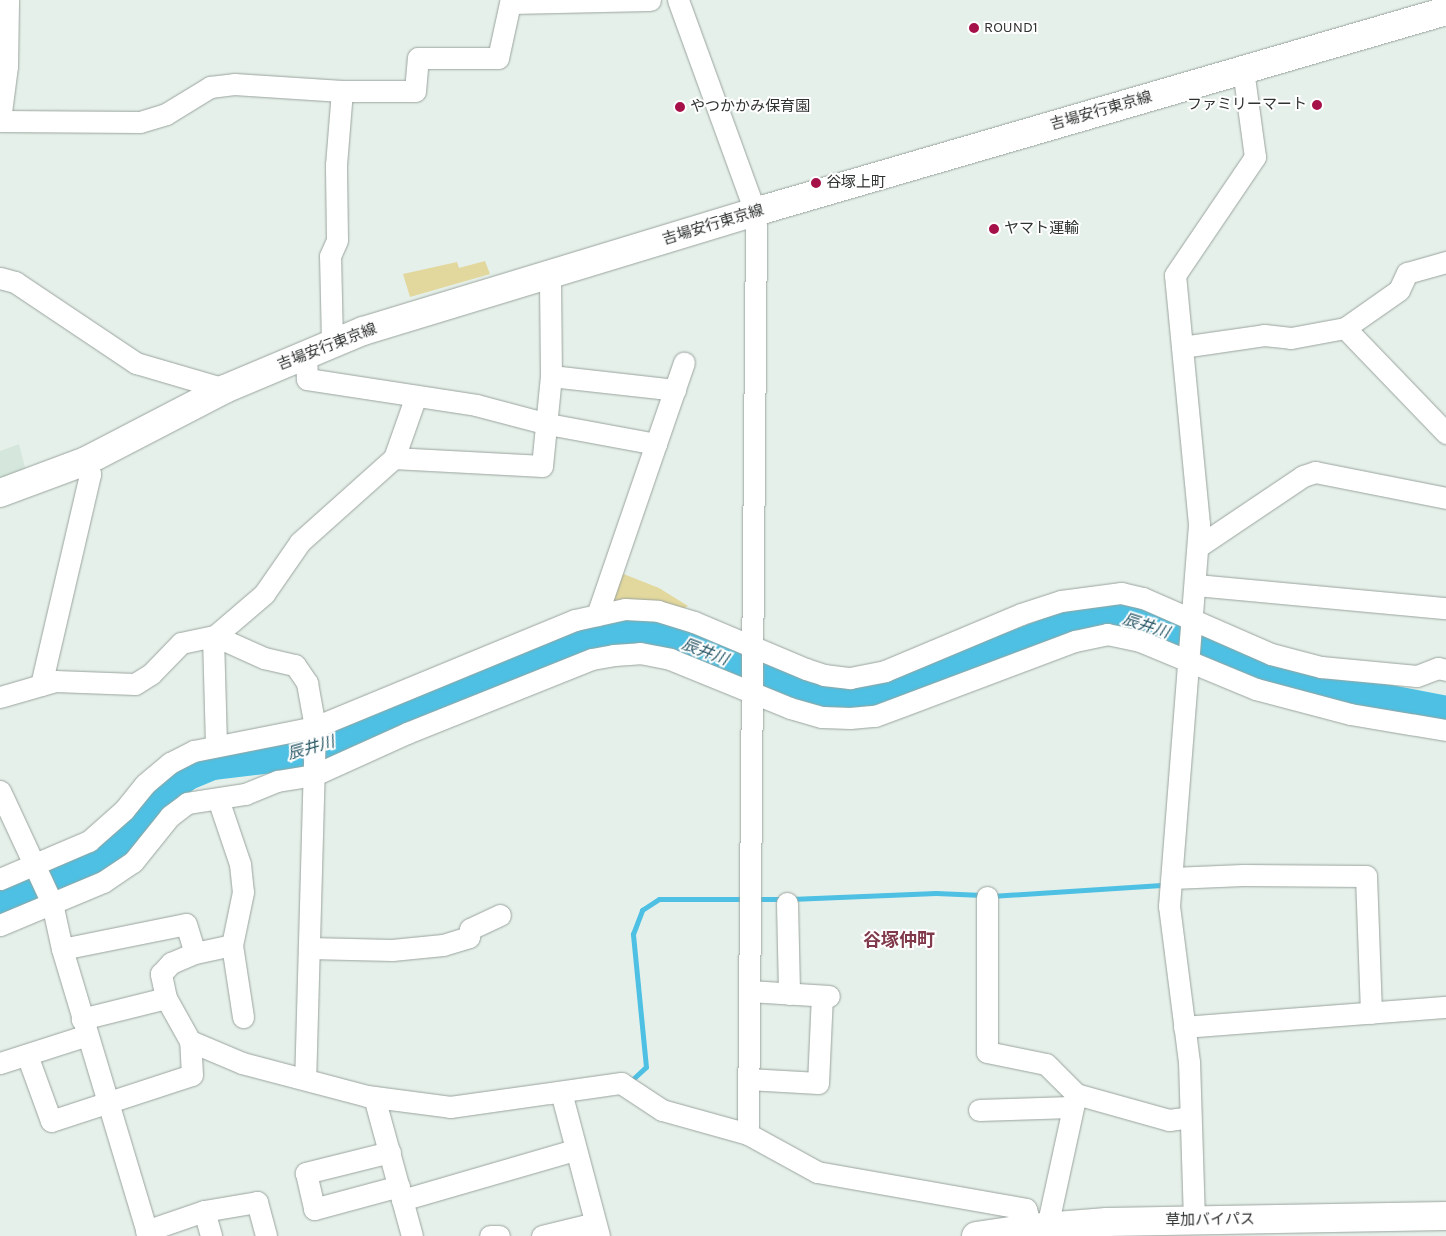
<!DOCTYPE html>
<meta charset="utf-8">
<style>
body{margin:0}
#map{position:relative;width:1446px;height:1236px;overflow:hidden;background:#e6f0ea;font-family:Karla,"Noto Sans JP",sans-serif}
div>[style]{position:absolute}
.built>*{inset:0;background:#d5e7dc}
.green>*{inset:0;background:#e2d79c}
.water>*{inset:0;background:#4dc0e3}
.stream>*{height:5px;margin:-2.5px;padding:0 2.5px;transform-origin:2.5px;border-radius:2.5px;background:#4dc0e3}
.river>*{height:29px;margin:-14.5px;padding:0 14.5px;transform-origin:14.5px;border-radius:14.5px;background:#4dc0e3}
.roads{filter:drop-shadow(0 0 1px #9aa49e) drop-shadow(0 0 1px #9aa49e)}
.minor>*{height:21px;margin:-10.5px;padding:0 10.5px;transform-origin:10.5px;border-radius:10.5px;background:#fff}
.major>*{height:28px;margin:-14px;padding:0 14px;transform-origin:14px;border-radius:14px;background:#fff}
.highway>*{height:28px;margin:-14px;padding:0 14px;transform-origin:14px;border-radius:14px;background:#fff}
.dots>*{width:14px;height:14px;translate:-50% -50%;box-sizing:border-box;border:2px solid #fff;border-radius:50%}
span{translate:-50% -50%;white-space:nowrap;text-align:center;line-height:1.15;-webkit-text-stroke:4px #fff;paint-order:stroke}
.poi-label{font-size:15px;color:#2e3230}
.left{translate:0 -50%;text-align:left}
.right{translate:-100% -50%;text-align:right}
.street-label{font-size:15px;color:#2e3230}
.water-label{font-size:16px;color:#255564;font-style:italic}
.quarter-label{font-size:18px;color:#80394a;font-weight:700}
</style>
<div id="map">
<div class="built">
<i style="clip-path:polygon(19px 444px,26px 471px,0 478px,0 451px)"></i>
</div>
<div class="green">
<i style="clip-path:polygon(485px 261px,490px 274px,410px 297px,403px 274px,457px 262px,459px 268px)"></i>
<i style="clip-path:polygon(621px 573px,659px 588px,688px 606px,682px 610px,609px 603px)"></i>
</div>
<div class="water">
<i style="clip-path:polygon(48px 870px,55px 888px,0 910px,0 890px)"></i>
</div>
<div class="stream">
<i style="left:991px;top:896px;width:171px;rotate:-3.7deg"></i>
<i style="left:761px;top:899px;width:21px"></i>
<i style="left:791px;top:899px;width:145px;rotate:-2.4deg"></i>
<i style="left:936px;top:893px;width:46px;rotate:2.5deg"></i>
<i style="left:634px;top:1078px;width:16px;rotate:-43deg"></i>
<i style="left:646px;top:1067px;width:134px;rotate:-95.6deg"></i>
<i style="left:633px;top:934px;width:26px;rotate:-69deg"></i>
<i style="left:642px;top:910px;width:20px;rotate:-33deg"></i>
<i style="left:659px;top:899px;width:83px"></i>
</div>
<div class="river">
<i style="left:0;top:900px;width:91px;rotate:-21.2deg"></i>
<i style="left:85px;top:867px;width:33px;rotate:-29deg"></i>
<i style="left:114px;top:851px;width:80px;rotate:-48.5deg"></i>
<i style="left:167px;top:791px;width:24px;rotate:-38deg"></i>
<i style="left:186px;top:776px;width:28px;rotate:-23deg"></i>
<i style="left:212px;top:765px;width:68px;rotate:-6.7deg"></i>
<i style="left:280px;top:757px;width:52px;rotate:-13.2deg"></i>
<i style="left:331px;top:745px;width:176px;rotate:-23.4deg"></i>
<i style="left:493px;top:675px;width:129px;rotate:-19.4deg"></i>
<i style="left:615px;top:632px;width:21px;rotate:-8deg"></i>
<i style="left:636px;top:629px;width:20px;rotate:11deg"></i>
<i style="left:656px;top:633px;width:164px;rotate:20.8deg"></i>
<i style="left:809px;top:691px;width:34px;rotate:12deg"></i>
<i style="left:842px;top:698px;width:44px;rotate:-6.5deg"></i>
<i style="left:886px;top:693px;width:211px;rotate:-20.8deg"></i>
<i style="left:1083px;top:618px;width:41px;rotate:-4.2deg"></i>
<i style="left:1124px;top:615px;width:184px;rotate:21deg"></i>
<i style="left:1296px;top:681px;width:153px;rotate:10.9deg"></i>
</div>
<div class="roads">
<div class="minor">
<i style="left:678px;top:0;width:226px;rotate:70deg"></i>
<i style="left:755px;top:212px;width:15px;rotate:86deg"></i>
<i style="left:756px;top:227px;width:907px;rotate:90.51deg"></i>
<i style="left:0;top:120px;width:54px;rotate:-82.6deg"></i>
<i style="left:7px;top:66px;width:66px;rotate:-89.1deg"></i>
<i style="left:0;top:121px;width:140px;rotate:0.4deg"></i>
<i style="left:140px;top:122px;width:27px;rotate:-17deg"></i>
<i style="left:166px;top:114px;width:52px;rotate:-31.5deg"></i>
<i style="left:210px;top:87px;width:24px;rotate:-7deg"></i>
<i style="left:234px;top:84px;width:108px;rotate:3.7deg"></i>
<i style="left:342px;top:91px;width:73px"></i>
<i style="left:415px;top:91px;width:33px;rotate:-85deg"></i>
<i style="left:418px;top:58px;width:80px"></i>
<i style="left:498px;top:58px;width:56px;rotate:-77.7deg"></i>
<i style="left:510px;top:3px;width:140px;rotate:-1.2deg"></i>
<i style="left:0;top:278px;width:16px;rotate:15deg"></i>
<i style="left:15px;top:282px;width:146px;rotate:33.8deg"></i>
<i style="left:136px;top:363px;width:93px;rotate:16.3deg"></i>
<i style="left:1345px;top:328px;width:146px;rotate:46.1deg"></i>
<i style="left:332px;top:342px;width:86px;rotate:-91.3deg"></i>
<i style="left:330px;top:256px;width:17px;rotate:-66deg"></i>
<i style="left:337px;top:240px;width:75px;rotate:-90.8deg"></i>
<i style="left:336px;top:165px;width:74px;rotate:-85.4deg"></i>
<i style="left:1182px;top:347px;width:83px;rotate:-8.3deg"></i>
<i style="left:1264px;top:335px;width:27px;rotate:6deg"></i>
<i style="left:1291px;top:338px;width:55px;rotate:-10.5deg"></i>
<i style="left:1345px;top:328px;width:66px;rotate:-35.1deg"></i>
<i style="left:1399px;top:290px;width:19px;rotate:-65deg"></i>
<i style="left:1407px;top:273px;width:41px;rotate:-15.8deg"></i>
<i style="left:306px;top:353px;width:26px;rotate:88deg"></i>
<i style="left:307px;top:379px;width:171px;rotate:8.7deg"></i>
<i style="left:476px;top:405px;width:74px;rotate:14.8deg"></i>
<i style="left:548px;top:424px;width:110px;rotate:10.5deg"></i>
<i style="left:551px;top:376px;width:125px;rotate:6.4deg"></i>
<i style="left:394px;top:458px;width:66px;rotate:-70.5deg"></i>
<i style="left:1199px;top:546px;width:125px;rotate:-33.9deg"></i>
<i style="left:1303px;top:476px;width:13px;rotate:-18deg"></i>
<i style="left:1315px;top:472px;width:134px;rotate:11.2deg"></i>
<i style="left:1196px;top:585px;width:251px;rotate:5.3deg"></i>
<i style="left:597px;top:615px;width:267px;rotate:-71deg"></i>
<i style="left:215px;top:636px;width:65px;rotate:-40.6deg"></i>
<i style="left:264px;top:594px;width:63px;rotate:-55.3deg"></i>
<i style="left:300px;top:542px;width:126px;rotate:-41.8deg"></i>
<i style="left:394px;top:458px;width:148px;rotate:3.1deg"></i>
<i style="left:542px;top:466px;width:90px;rotate:-84.3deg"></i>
<i style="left:551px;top:376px;width:102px;rotate:-90.6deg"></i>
<i style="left:213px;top:637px;width:109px;rotate:88.4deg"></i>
<i style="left:41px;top:685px;width:217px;rotate:-76.9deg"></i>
<i style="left:90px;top:474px;width:14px;rotate:-107deg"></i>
<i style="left:0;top:697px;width:57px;rotate:-16.2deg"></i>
<i style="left:55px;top:681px;width:80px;rotate:2.1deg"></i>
<i style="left:135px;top:684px;width:19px;rotate:-32deg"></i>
<i style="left:151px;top:674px;width:43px;rotate:-45.9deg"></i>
<i style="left:181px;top:643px;width:35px;rotate:-12deg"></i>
<i style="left:215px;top:636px;width:54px;rotate:24.2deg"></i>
<i style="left:264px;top:658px;width:32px;rotate:13deg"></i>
<i style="left:295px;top:665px;width:22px;rotate:56deg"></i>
<i style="left:307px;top:683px;width:45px;rotate:79.7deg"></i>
<i style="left:315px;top:727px;width:352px;rotate:91.6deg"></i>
<i style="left:0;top:791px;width:123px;rotate:65.1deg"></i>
<i style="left:52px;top:903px;width:47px;rotate:77.7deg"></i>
<i style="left:62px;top:949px;width:300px;rotate:73.3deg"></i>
<i style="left:218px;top:799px;width:69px;rotate:71.3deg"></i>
<i style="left:240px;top:864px;width:28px;rotate:84deg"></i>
<i style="left:243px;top:892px;width:54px;rotate:101.7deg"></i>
<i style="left:232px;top:945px;width:73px;rotate:81.3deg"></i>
<i style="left:1172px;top:878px;width:71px;rotate:-2.4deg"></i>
<i style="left:1243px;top:875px;width:123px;rotate:0.5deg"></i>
<i style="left:1366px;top:876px;width:137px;rotate:87.9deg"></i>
<i style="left:0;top:879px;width:97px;rotate:-23.1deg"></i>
<i style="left:89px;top:841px;width:47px;rotate:-41.5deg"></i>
<i style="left:124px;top:810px;width:33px;rotate:-51deg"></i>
<i style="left:145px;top:784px;width:33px;rotate:-40deg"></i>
<i style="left:170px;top:763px;width:27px;rotate:-27deg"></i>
<i style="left:194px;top:751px;width:123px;rotate:-11.2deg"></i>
<i style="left:315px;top:727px;width:281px;rotate:-22.4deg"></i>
<i style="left:575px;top:620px;width:51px;rotate:-12.4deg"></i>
<i style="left:625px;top:609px;width:33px;rotate:3deg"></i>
<i style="left:658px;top:611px;width:38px;rotate:17deg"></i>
<i style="left:694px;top:622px;width:121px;rotate:22.8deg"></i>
<i style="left:806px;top:669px;width:19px;rotate:18deg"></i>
<i style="left:824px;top:675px;width:26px;rotate:7deg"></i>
<i style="left:850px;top:678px;width:36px;rotate:-11deg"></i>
<i style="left:885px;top:671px;width:147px;rotate:-22.7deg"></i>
<i style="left:1021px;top:614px;width:42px;rotate:-18deg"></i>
<i style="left:1061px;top:601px;width:61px;rotate:-7.6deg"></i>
<i style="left:1121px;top:593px;width:23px;rotate:13deg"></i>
<i style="left:1143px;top:598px;width:140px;rotate:23.6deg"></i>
<i style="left:1271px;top:654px;width:52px;rotate:14.6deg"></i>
<i style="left:1321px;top:667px;width:96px;rotate:5.4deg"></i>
<i style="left:1417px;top:676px;width:22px;rotate:-21deg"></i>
<i style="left:1438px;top:668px;width:8px;rotate:14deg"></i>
<i style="left:987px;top:897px;width:155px;rotate:90deg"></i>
<i style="left:987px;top:1052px;width:60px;rotate:11.5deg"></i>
<i style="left:1046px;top:1064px;width:42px;rotate:45deg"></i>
<i style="left:1076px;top:1094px;width:97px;rotate:15.6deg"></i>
<i style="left:1169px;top:1120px;width:21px;rotate:-8deg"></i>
<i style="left:787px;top:903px;width:91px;rotate:88.7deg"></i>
<i style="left:0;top:925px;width:112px;rotate:-22.7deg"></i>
<i style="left:103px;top:882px;width:36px;rotate:-34deg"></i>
<i style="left:133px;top:862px;width:59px;rotate:-51.2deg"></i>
<i style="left:170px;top:816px;width:21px;rotate:-37deg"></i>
<i style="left:187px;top:803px;width:59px;rotate:-8.8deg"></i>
<i style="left:245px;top:794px;width:35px;rotate:-22deg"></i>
<i style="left:277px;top:781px;width:37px;rotate:-9deg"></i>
<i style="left:314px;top:775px;width:102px;rotate:-24.3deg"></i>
<i style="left:407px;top:733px;width:199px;rotate:-21.8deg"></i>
<i style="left:592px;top:659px;width:22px;rotate:-10deg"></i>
<i style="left:614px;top:655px;width:26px;rotate:-4deg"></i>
<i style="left:640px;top:653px;width:31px;rotate:11deg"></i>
<i style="left:670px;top:659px;width:130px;rotate:22.2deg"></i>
<i style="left:790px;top:708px;width:33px;rotate:16deg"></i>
<i style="left:822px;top:717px;width:28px;rotate:2deg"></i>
<i style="left:850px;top:718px;width:25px;rotate:-5deg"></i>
<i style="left:875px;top:716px;width:214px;rotate:-20.6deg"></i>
<i style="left:1075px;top:641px;width:33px;rotate:-12deg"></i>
<i style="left:1107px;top:634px;width:34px;rotate:12deg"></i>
<i style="left:1140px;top:641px;width:126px;rotate:22.5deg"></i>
<i style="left:1256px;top:689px;width:97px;rotate:14.9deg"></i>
<i style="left:1350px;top:714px;width:97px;rotate:9.5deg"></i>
<i style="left:309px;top:948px;width:83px;rotate:1.4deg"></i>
<i style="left:392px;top:950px;width:51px;rotate:-5.6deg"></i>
<i style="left:443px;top:945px;width:27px;rotate:-17deg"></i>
<i style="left:469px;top:937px;width:8px;rotate:-83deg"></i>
<i style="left:470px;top:929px;width:33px;rotate:-25deg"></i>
<i style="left:62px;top:949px;width:126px;rotate:-11.4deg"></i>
<i style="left:186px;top:924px;width:30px;rotate:73deg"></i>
<i style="left:749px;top:991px;width:80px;rotate:3.6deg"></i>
<i style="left:166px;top:998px;width:25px;rotate:-102deg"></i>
<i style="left:161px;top:974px;width:15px;rotate:-48deg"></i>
<i style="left:171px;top:963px;width:26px;rotate:-23deg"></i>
<i style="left:195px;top:953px;width:38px;rotate:-12deg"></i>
<i style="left:1184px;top:1027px;width:263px;rotate:-4.4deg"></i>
<i style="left:190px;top:1041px;width:56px;rotate:22.9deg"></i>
<i style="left:242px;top:1063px;width:129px;rotate:14.8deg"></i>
<i style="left:367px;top:1096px;width:84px;rotate:7.5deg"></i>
<i style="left:450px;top:1107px;width:173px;rotate:-8deg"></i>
<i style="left:621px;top:1083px;width:49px;rotate:33.4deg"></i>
<i style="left:662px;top:1110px;width:89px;rotate:15.6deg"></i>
<i style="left:748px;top:1134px;width:79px;rotate:28.8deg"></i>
<i style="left:817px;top:1172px;width:212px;rotate:10deg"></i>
<i style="left:1026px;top:1209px;width:20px;rotate:75deg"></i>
<i style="left:27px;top:1055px;width:70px;rotate:70deg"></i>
<i style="left:51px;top:1121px;width:148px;rotate:-18.1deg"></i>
<i style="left:192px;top:1075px;width:34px;rotate:-93deg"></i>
<i style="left:190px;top:1041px;width:49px;rotate:-119.2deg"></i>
<i style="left:166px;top:998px;width:87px;rotate:166deg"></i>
<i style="left:0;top:1063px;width:91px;rotate:-17.8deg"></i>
<i style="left:748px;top:1079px;width:70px;rotate:3.3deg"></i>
<i style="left:818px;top:1083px;width:87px;rotate:-87.4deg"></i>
<i style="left:561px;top:1092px;width:149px;rotate:75.2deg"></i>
<i style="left:374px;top:1097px;width:144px;rotate:74.7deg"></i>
<i style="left:979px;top:1110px;width:92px;rotate:-1.9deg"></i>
<i style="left:390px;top:1152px;width:87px;rotate:166deg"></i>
<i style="left:306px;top:1173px;width:37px;rotate:77deg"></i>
<i style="left:314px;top:1209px;width:88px;rotate:-15.1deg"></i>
<i style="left:402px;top:1200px;width:179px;rotate:-16.2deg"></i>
<i style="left:204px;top:1211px;width:26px;rotate:74deg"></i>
<i style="left:1194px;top:1220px;width:158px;rotate:-91.8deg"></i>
<i style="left:1189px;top:1062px;width:157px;rotate:-97.3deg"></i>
<i style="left:1169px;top:906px;width:383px;rotate:-85.5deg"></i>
<i style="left:1199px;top:524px;width:250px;rotate:-95.5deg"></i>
<i style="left:1175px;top:275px;width:143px;rotate:-55.9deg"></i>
<i style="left:1255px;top:157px;width:89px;rotate:-97.8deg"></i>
<i style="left:1047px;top:1227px;width:136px;rotate:-77.7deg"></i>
<i style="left:146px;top:1231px;width:61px;rotate:-19deg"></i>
<i style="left:204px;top:1211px;width:54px;rotate:-9.6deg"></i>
<i style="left:257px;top:1202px;width:35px;rotate:75deg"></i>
<i style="left:490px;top:1236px;width:9px"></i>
<i style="left:542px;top:1236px;width:55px;rotate:-13.8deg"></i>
</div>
<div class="major">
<i style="left:0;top:493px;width:92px;rotate:-20.4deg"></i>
<i style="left:86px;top:461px;width:157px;rotate:-27.4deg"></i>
<i style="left:225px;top:389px;width:150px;rotate:-22.8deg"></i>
<i style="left:363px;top:331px;width:420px;rotate:-16.9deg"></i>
<i style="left:765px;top:209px;width:709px;rotate:-16.21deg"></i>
</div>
<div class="highway">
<i style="left:976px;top:1236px;width:56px;rotate:-8.3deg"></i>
<i style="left:1031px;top:1228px;width:76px;rotate:-4.5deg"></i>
<i style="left:1107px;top:1222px;width:339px;rotate:-1deg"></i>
</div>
</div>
<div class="dots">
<i style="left:974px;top:28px;background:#a61049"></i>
<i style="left:1317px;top:105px;background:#a61049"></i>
<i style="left:680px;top:107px;background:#a61049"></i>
<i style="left:816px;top:183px;background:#a61049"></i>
<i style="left:994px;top:229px;background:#a61049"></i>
</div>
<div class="poi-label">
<span class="left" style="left:984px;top:28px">ROUND1</span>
<span class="right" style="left:1307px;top:105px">ファミリーマート</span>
<span class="left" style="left:690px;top:107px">やつかかみ保育園</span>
<span class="left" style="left:826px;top:183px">谷塚上町</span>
<span class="left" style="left:1004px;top:229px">ヤマト運輸</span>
</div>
<div class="street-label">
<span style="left:1101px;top:111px;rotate:-16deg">吉場安行東京線</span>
<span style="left:713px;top:225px;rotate:-17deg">吉場安行東京線</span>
<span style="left:327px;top:347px;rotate:-21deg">吉場安行東京線</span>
<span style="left:1210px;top:1220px;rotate:-1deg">草加バイパス</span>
</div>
<div class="water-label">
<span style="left:1146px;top:626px;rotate:18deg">辰井川</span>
<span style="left:705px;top:652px;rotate:21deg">辰井川</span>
<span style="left:311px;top:748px;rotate:-16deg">辰井川</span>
</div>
<div class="quarter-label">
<span style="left:899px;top:940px">谷塚仲町</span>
</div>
</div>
